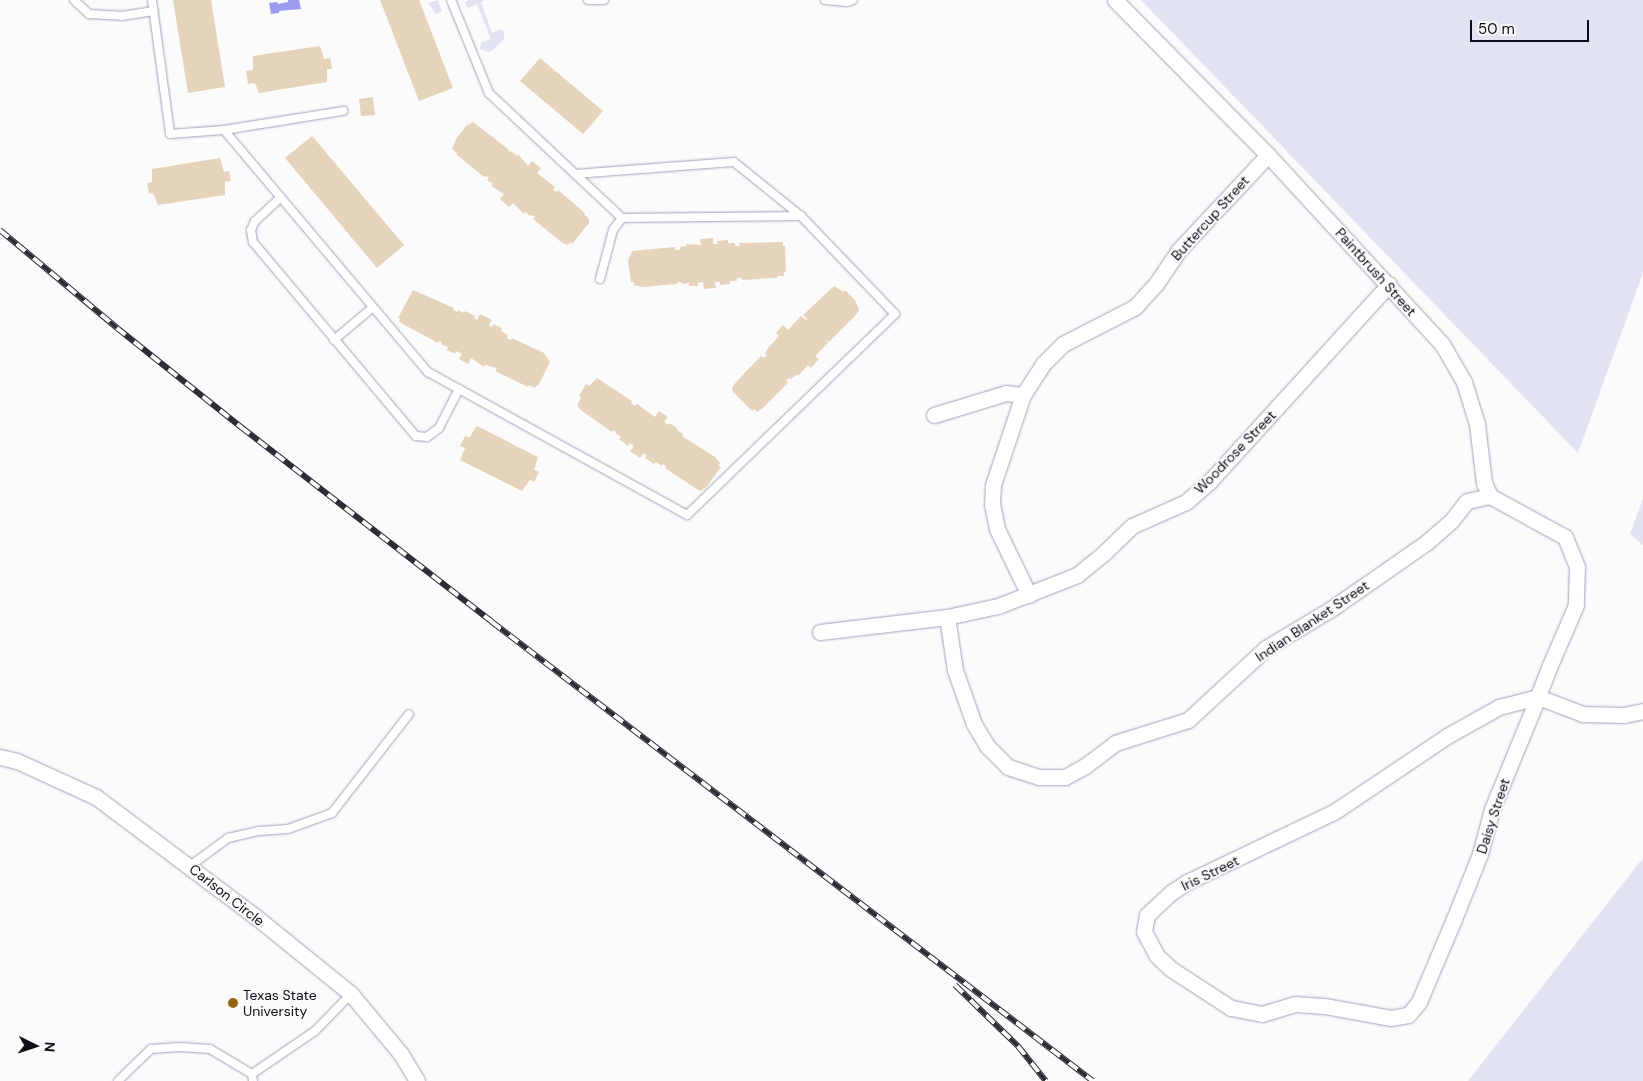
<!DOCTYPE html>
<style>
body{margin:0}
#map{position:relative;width:1643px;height:1081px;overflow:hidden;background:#fbfbfb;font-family:"DM Sans",sans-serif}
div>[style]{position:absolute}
.green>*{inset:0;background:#e1e2f2}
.water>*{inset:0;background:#9c9bed}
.building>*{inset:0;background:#e6d3bc}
.roads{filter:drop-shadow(0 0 1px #9fa0ba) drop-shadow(0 0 1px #9fa0ba)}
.service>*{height:8px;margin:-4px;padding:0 4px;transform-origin:4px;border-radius:4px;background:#fff}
.minor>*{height:15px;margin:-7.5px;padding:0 7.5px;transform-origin:7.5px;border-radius:7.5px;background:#fff}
.rail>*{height:5.5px;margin-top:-2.75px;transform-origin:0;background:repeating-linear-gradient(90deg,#fbfbfb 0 11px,#2d2d35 0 22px);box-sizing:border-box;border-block:1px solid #2d2d35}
.dots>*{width:14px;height:14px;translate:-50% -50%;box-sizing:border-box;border:2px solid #fbfbfb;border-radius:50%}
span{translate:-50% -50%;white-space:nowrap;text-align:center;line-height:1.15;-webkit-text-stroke:4px #fbfbfb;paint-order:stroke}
.street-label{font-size:14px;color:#0d0d16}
.poi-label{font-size:14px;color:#0d0d16}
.left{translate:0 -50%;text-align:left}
.north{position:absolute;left:10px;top:1021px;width:50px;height:50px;-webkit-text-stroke:4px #fbfbfb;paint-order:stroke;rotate:94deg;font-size:14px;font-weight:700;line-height:20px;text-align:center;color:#0d0d16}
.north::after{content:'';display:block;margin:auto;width:18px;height:22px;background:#0d0d16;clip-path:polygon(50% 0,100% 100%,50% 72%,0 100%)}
.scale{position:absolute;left:1470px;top:20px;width:119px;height:22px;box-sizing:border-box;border:2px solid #0d0d16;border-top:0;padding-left:6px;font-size:15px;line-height:18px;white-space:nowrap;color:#0d0d16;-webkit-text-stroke:4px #fbfbfb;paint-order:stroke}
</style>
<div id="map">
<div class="green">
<i style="clip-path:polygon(426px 0,428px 3px,438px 0,442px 11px,436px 14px)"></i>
<i style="clip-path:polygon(469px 0,485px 0,481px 2px,492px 33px,501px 29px,504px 31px,504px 39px,493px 50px,489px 52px,480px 49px,481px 43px,491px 39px,477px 4px,468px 8px,465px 2px)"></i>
<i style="clip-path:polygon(1141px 0,1643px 0,1643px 273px,1578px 453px)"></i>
<i style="clip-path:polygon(1643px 499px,1643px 545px,1630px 534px)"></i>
<i style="clip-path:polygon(1643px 858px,1643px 1081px,1468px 1081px)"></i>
</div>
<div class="water">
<i style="clip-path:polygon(288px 0,299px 0,301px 9px,279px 11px,279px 13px,271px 14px,269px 3px,277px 2px,278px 4px,288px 2px)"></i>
</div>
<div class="building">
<i style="clip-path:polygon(173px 0,211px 0,225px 87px,188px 93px)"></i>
<i style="clip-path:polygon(380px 0,419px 0,453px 88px,419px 101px)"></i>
<i style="clip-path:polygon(320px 46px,324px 59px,330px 58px,332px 69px,327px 69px,327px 82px,259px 93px,255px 83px,248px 84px,246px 71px,253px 70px,253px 56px)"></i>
<i style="clip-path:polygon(540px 58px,603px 111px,583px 134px,520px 81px)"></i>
<i style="clip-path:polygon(373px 97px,375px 115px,361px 116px,359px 99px)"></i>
<i style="clip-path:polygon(473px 122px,508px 149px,510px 153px,511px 151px,517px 156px,518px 154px,528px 166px,532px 161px,541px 168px,537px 173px,555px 187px,553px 190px,556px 192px,558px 190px,585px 213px,584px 214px,589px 219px,589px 223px,572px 244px,570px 242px,568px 245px,561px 242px,533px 219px,535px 217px,532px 215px,530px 216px,525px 212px,524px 214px,513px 203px,509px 207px,500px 199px,504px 194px,491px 186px,493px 184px,487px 180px,489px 178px,486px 176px,484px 177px,456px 154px,457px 153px,452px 149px,456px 139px,466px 126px)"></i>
<i style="clip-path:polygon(312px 136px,404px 245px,377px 268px,285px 158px)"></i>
<i style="clip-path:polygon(220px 158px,224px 172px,229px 171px,231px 181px,225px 182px,225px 195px,158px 205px,153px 193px,149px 194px,147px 183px,152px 182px,152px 169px)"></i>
<i style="clip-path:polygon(713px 238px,713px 244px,718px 244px,717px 241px,728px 240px,728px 243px,735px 243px,735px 246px,740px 246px,739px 243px,783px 242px,783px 246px,785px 246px,786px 272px,784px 272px,784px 276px,777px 276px,777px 278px,742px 280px,742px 278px,737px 278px,737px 281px,730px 281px,730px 284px,720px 285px,720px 282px,715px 282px,716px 288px,704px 289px,703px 282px,698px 283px,698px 286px,689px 286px,689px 283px,682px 284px,681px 282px,677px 282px,677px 284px,642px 287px,634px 285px,634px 282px,631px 282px,628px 261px,632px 251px,675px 247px,675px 250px,680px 250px,680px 247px,687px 246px,686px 244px,701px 245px,700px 239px)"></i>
<i style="clip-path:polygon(834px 286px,844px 292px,845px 290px,855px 300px,859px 310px,855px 316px,829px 342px,826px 340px,828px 343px,815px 356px,819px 359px,811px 368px,808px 365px,798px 376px,797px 374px,791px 379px,789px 378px,786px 381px,788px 383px,763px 408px,757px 412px,754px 409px,752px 411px,733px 392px,732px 388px,736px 382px,761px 356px,764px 358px,767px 355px,765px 353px,769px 347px,779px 336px,776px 333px,783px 325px,788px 330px,801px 316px,806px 320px,807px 319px,803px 315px)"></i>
<i style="clip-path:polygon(413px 290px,454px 308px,453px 310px,457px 312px,458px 310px,464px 313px,465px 311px,475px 316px,474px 318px,477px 320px,480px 314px,492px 320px,489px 325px,492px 327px,493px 324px,502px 328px,501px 331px,508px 335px,507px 338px,511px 340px,512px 338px,544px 353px,550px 362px,538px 386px,537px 385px,535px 388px,529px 385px,528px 387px,495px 371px,497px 368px,485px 365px,484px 367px,471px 358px,468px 364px,459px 359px,462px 354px,456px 351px,455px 354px,447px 350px,448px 347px,441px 344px,442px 342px,439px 341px,438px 343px,399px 322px,400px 319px,398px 318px)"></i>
<i style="clip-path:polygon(597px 378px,632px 401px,631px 403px,635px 406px,637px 404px,655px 417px,659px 411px,668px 417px,664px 422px,669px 425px,670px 423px,678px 429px,677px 430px,683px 434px,682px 436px,715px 457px,720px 463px,718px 466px,721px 467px,705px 489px,704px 488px,701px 491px,695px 488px,665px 468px,666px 466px,663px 464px,662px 466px,656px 462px,654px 464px,645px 458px,647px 456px,643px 453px,640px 458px,630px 451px,634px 446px,630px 443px,628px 446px,619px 439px,621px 437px,615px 433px,616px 432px,613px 430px,612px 432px,582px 411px,577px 406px,581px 397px,579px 396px,586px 384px,589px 386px)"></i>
<i style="clip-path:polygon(477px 426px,538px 457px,534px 470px,539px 472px,534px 482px,530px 480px,522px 491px,460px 460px,465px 448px,460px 446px,465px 436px,469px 438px)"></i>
</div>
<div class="roads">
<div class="service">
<i style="left:74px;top:0;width:21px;rotate:43deg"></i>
<i style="left:89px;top:14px;width:33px;rotate:3deg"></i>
<i style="left:122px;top:16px;width:32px;rotate:-9deg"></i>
<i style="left:152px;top:0;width:135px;rotate:82.3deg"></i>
<i style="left:170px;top:134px;width:54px;rotate:-4.2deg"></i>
<i style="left:224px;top:130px;width:317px;rotate:49.9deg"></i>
<i style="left:428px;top:372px;width:296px;rotate:28.9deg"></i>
<i style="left:687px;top:515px;width:289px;rotate:-44deg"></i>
<i style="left:895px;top:314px;width:136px;rotate:-133.8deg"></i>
<i style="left:801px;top:216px;width:179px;rotate:179.4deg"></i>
<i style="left:622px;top:218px;width:183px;rotate:-136.8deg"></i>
<i style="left:489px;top:93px;width:100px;rotate:-112.2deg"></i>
<i style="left:588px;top:0;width:16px"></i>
<i style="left:825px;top:0;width:22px;rotate:5deg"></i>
<i style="left:847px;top:2px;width:6px;rotate:-18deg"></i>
<i style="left:224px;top:130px;width:121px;rotate:-9.1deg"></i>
<i style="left:575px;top:174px;width:159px;rotate:-4.3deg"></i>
<i style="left:734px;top:162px;width:86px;rotate:38.9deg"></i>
<i style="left:280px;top:198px;width:34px;rotate:137deg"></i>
<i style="left:255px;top:221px;width:10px;rotate:114deg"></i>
<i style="left:251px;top:230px;width:12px;rotate:81deg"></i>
<i style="left:253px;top:242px;width:253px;rotate:50deg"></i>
<i style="left:416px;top:436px;width:11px;rotate:5deg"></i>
<i style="left:427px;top:437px;width:15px;rotate:-37deg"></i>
<i style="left:439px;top:428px;width:44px;rotate:-62.9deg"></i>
<i style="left:600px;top:279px;width:51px;rotate:-75.1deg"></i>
<i style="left:613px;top:230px;width:15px;rotate:-53deg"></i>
<i style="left:334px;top:340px;width:50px;rotate:-40.1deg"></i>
<i style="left:190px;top:866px;width:47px;rotate:-36.4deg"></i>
<i style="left:228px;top:838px;width:32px;rotate:-13deg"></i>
<i style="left:259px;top:831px;width:29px;rotate:-4deg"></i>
<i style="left:288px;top:829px;width:47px;rotate:-20deg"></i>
<i style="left:332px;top:813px;width:125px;rotate:-52.1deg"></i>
<i style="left:118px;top:1081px;width:46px;rotate:-44.1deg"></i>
<i style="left:151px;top:1049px;width:29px;rotate:-4deg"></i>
<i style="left:180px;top:1047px;width:30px;rotate:4deg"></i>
<i style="left:210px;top:1049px;width:49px;rotate:30.8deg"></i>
<i style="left:253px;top:1081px;width:7px;rotate:-98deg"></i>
<i style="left:252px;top:1074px;width:76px;rotate:-34.3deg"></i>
<i style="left:315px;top:1031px;width:52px;rotate:-45.8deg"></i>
</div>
<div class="minor">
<i style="left:1115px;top:0;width:218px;rotate:45.4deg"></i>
<i style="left:1268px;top:155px;width:257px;rotate:47.4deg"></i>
<i style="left:1442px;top:344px;width:44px;rotate:59.9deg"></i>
<i style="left:1464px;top:382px;width:44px;rotate:72.8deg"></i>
<i style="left:1477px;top:424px;width:59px;rotate:83.2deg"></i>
<i style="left:1484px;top:483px;width:14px;rotate:65deg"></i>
<i style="left:1490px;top:496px;width:85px;rotate:28.7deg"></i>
<i style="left:1565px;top:537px;width:32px;rotate:68deg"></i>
<i style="left:1577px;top:567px;width:38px;rotate:92deg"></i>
<i style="left:1576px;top:605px;width:65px;rotate:113.4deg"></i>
<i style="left:1550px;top:665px;width:34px;rotate:111deg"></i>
<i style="left:1538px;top:697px;width:121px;rotate:112.3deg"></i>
<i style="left:1492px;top:809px;width:47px;rotate:104.9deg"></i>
<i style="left:1480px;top:854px;width:70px;rotate:111.8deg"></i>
<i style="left:1454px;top:919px;width:90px;rotate:112.9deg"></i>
<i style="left:1419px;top:1002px;width:17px;rotate:130deg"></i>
<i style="left:1408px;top:1015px;width:17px;rotate:170deg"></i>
<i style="left:1391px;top:1018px;width:68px;rotate:-169.8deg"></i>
<i style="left:1324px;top:1006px;width:29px;rotate:-176deg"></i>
<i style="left:1295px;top:1004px;width:34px;rotate:163deg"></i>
<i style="left:1262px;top:1014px;width:32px;rotate:-169deg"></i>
<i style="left:1231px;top:1008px;width:72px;rotate:-147deg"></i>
<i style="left:1171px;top:969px;width:19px;rotate:-137deg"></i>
<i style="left:1157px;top:956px;width:27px;rotate:-118deg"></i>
<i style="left:1144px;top:932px;width:17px;rotate:-80deg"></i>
<i style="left:1147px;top:915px;width:34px;rotate:-43deg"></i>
<i style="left:1172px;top:892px;width:18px;rotate:-34deg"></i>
<i style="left:1187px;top:882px;width:163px;rotate:-25.5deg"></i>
<i style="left:1334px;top:812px;width:136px;rotate:-33.9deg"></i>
<i style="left:1447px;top:736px;width:60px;rotate:-29.1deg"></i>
<i style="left:1499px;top:707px;width:40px;rotate:-14.4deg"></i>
<i style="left:1538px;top:697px;width:48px;rotate:20.7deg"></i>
<i style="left:1583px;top:714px;width:41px;rotate:1.4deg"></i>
<i style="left:1624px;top:715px;width:19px;rotate:-12deg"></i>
<i style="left:934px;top:415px;width:75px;rotate:-17deg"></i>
<i style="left:1006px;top:393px;width:17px;rotate:7deg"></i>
<i style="left:1029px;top:595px;width:73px;rotate:-115.9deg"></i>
<i style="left:997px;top:529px;width:25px;rotate:-101deg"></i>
<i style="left:992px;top:504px;width:19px;rotate:-87deg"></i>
<i style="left:993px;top:485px;width:95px;rotate:-71.6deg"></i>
<i style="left:1023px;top:395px;width:37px;rotate:-57deg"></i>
<i style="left:1043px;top:364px;width:28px;rotate:-45deg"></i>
<i style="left:1063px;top:344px;width:81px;rotate:-27.2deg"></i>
<i style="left:1135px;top:307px;width:31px;rotate:-48deg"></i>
<i style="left:1156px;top:284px;width:41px;rotate:-55.9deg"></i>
<i style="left:1179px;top:250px;width:130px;rotate:-46.9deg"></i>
<i style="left:947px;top:617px;width:54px;rotate:81.4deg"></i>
<i style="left:955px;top:670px;width:57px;rotate:70.6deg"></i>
<i style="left:974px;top:724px;width:27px;rotate:59deg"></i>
<i style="left:988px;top:747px;width:28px;rotate:45deg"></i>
<i style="left:1008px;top:767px;width:33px;rotate:18deg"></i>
<i style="left:1039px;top:777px;width:26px"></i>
<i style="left:1065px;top:777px;width:23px;rotate:-29deg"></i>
<i style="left:1085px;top:766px;width:38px;rotate:-37deg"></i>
<i style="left:1115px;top:743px;width:77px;rotate:-17.5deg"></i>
<i style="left:1188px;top:720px;width:106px;rotate:-42.7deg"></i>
<i style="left:1266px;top:648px;width:76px;rotate:-31deg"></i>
<i style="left:1331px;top:609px;width:117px;rotate:-34.9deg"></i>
<i style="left:1427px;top:542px;width:33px;rotate:-41deg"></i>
<i style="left:1452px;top:520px;width:24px;rotate:-52deg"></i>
<i style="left:1467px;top:501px;width:24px;rotate:-12deg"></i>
<i style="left:820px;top:632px;width:128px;rotate:-6.7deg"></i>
<i style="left:947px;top:617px;width:52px;rotate:-12.2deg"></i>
<i style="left:998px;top:606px;width:85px;rotate:-21.4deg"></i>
<i style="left:1077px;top:575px;width:35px;rotate:-39deg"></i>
<i style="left:1104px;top:553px;width:39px;rotate:-44deg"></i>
<i style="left:1132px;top:526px;width:59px;rotate:-24deg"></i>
<i style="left:1186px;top:502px;width:32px;rotate:-41deg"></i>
<i style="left:1210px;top:481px;width:266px;rotate:-47.7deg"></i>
<i style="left:0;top:757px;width:17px;rotate:13deg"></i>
<i style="left:17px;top:761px;width:87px;rotate:24.5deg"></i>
<i style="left:96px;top:797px;width:200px;rotate:36.9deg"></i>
<i style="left:256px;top:917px;width:122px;rotate:39deg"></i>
<i style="left:351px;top:994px;width:78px;rotate:50.2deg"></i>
<i style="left:401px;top:1054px;width:31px;rotate:59deg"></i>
</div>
</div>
<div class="rail">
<i style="left:0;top:230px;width:153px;rotate:39.9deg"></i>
<i style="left:117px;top:328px;width:159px;rotate:38.6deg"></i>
<i style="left:241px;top:427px;width:318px;rotate:37.8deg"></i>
<i style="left:492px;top:622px;width:756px;rotate:37.37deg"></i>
<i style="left:955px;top:985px;width:88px;rotate:44.1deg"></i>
<i style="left:1018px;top:1046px;width:45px;rotate:51.3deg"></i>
</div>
<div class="dots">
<i style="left:233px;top:1003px;background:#946314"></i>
</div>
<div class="street-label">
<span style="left:1210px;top:218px;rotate:-48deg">Buttercup Street</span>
<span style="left:1376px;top:272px;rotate:48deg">Paintbrush Street</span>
<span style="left:1235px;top:452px;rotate:-46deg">Woodrose Street</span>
<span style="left:1312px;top:621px;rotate:-34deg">Indian Blanket Street</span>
<span style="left:1493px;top:816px;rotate:-72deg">Daisy Street</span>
<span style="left:1210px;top:873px;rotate:-26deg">Iris Street</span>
<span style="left:227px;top:895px;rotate:38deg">Carlson Circle</span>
</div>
<div class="poi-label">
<span class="left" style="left:243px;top:1003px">Texas State<br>University</span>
</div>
<div class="north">N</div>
<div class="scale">50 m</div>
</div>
